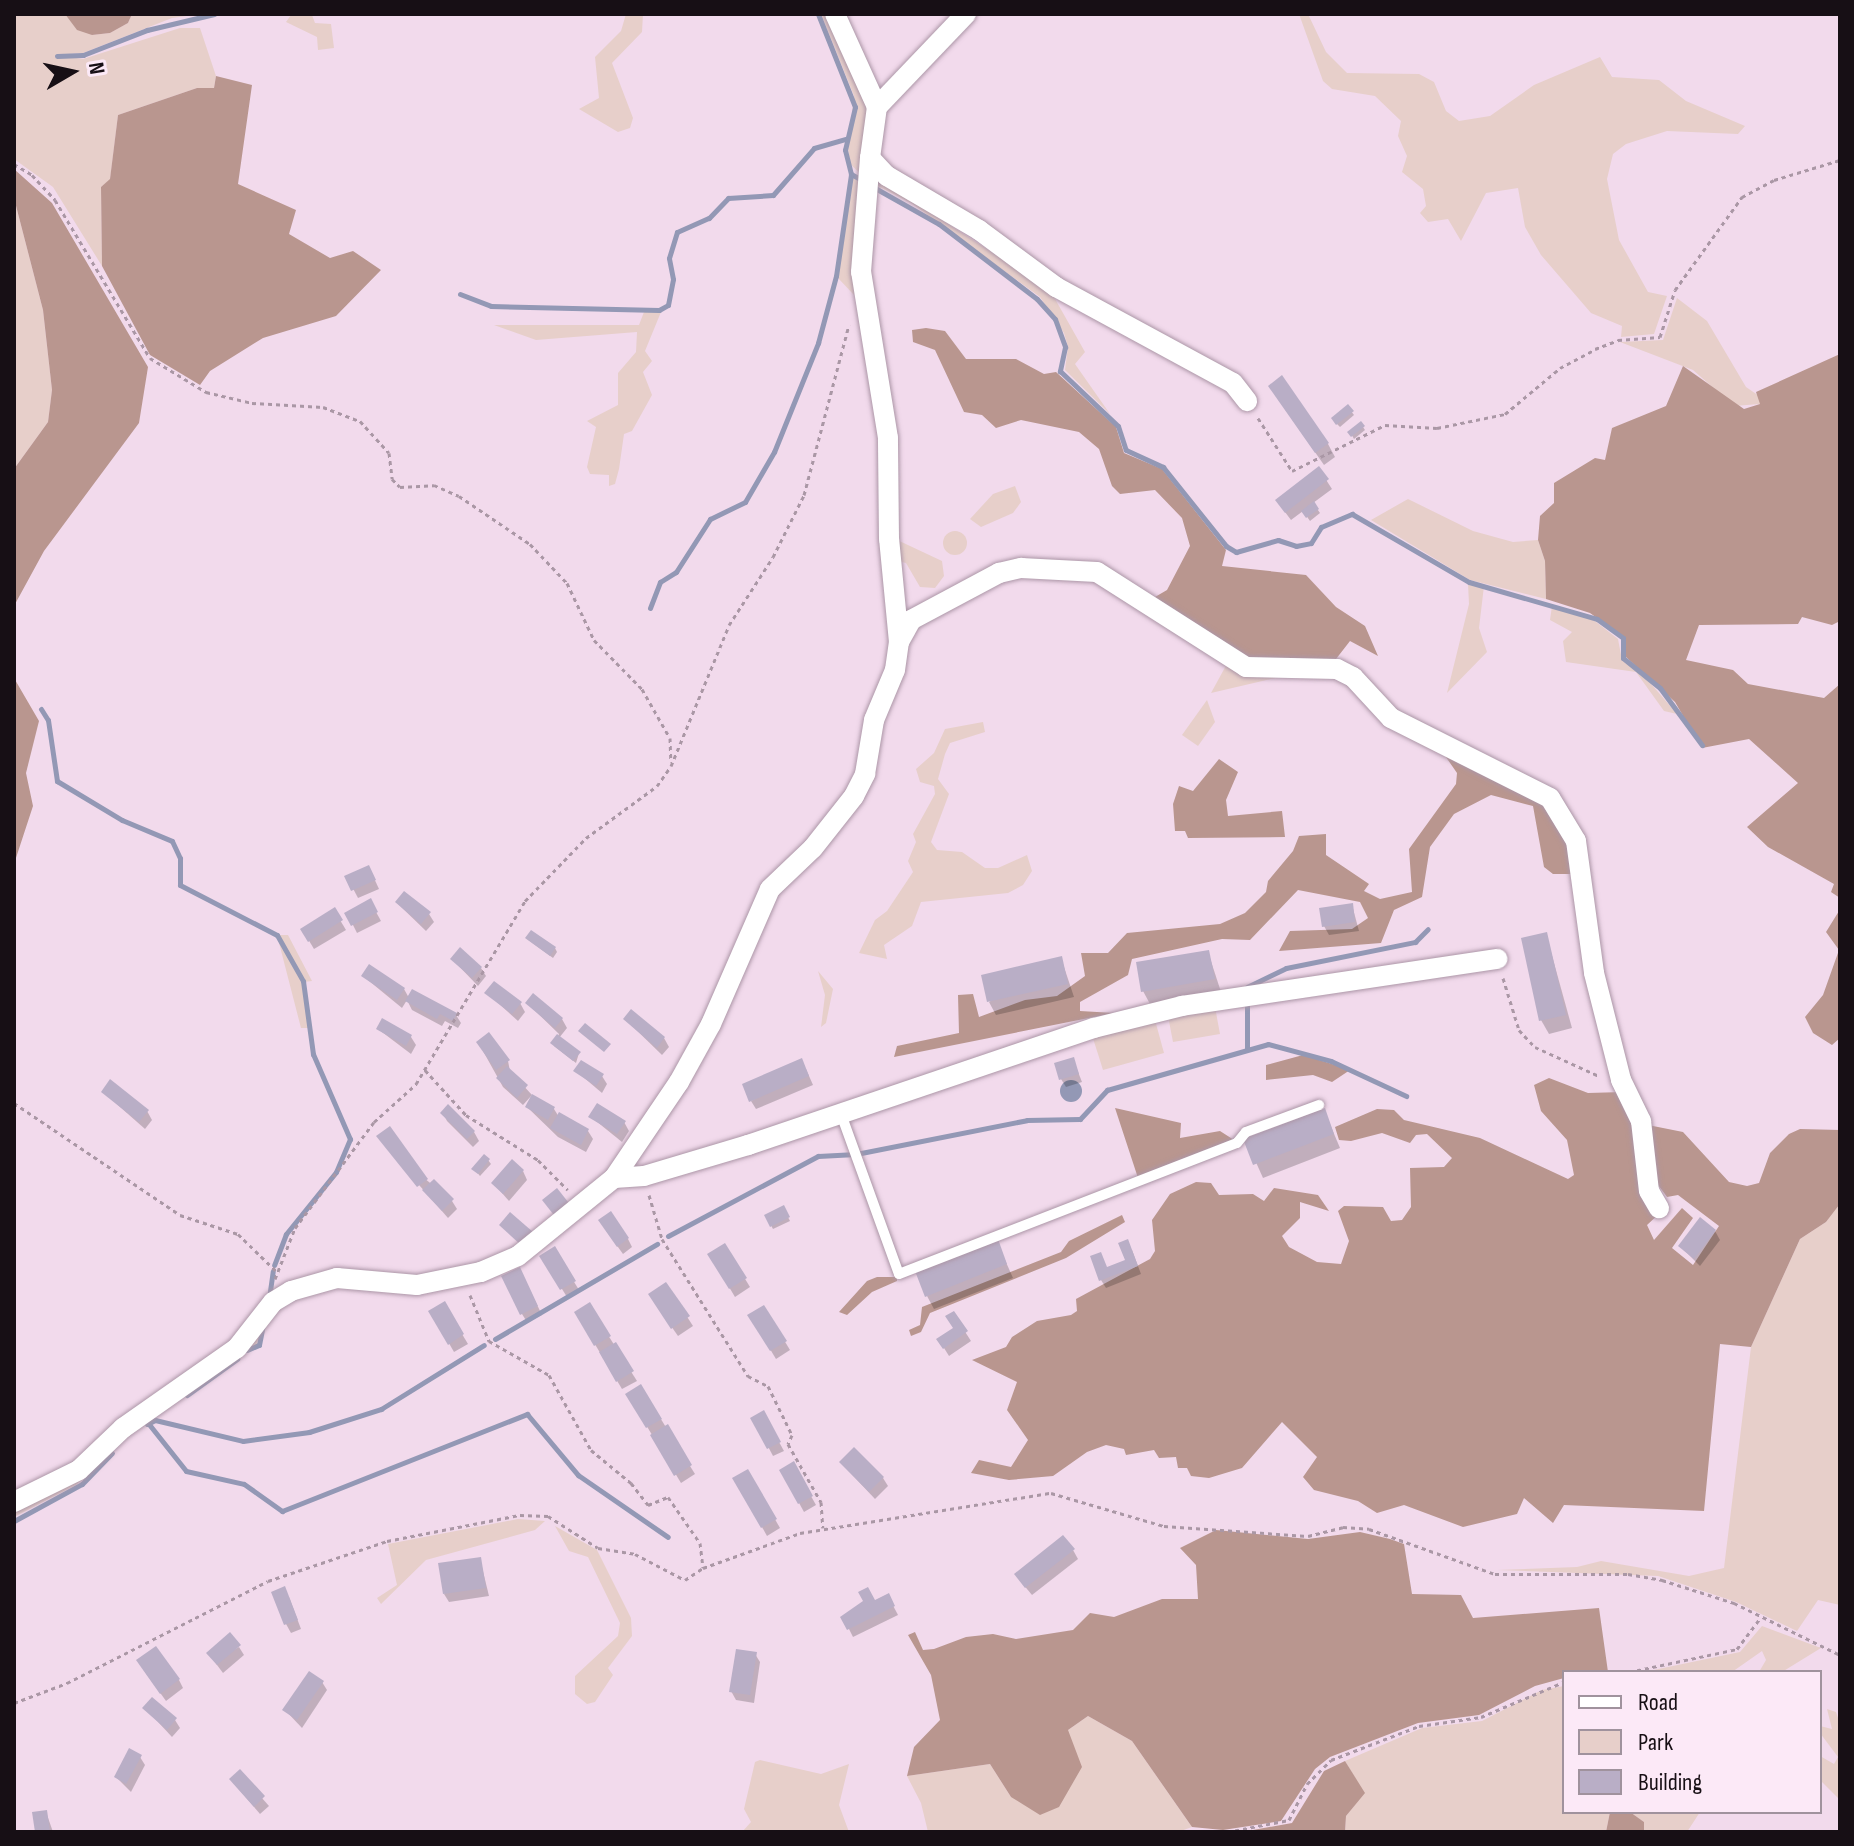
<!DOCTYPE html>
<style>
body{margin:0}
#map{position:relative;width:1854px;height:1846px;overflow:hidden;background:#f2daec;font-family:"Sofia Sans Condensed",sans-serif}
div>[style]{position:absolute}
.green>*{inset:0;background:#e7cfca}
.round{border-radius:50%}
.forest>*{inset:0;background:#b9968f}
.water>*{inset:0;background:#9398b5}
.shadow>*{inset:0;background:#0003}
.stream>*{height:5px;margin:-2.5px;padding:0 2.5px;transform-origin:2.5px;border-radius:2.5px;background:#9398b5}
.building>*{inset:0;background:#b9aec6}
.path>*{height:3px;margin-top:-1.5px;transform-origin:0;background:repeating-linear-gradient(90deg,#aa97a5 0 4px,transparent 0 8px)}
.roads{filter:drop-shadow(0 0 2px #ac96a7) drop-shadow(0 0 2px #ac96a7)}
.lane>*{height:10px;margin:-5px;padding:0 5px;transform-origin:5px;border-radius:5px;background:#fff}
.street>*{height:20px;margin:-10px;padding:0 10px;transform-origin:10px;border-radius:10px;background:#fff}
span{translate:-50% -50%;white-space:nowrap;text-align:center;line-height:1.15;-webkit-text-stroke:7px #fce9f7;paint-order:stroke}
.frame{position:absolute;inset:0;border:16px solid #170f15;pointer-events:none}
.legend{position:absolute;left:1562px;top:1670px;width:260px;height:144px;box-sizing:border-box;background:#fce9f7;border:2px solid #a0929d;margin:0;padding:10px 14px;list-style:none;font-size:24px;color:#170f15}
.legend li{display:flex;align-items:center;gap:16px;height:40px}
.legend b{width:40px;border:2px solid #a0929d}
.north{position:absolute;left:32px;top:32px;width:80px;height:80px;-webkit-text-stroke:6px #fce9f7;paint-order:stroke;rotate:81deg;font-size:22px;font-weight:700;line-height:32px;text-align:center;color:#170f15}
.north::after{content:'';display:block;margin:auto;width:28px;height:36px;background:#170f15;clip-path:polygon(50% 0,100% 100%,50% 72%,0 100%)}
</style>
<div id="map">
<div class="green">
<i style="clip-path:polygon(14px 14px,65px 14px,92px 35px,110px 33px,128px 23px,132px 14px,201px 14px,172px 18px,83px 53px,56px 55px,83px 59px,180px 28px,200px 28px,216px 76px,214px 88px,197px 88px,118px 115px,110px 180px,101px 187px,102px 266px,53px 187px,14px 159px)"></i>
<i style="clip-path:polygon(626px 14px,643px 14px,642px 32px,612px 63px,633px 118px,630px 128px,618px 132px,579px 109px,599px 98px,595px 57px,621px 31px)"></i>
<i style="clip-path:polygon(821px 14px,827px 14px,867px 103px,863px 176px,850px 164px,848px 148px,854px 96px)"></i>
<i style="clip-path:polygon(1299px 14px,1308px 14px,1326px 52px,1347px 73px,1419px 74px,1434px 82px,1446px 111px,1459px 121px,1490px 116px,1534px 85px,1600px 57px,1612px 77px,1659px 80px,1686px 101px,1745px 126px,1738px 134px,1667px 131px,1626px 144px,1613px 154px,1607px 179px,1619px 240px,1648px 292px,1667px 296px,1654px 334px,1621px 337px,1622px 326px,1591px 313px,1541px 255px,1525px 227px,1518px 188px,1486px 193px,1461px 241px,1448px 219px,1428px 222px,1420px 213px,1426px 206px,1423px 189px,1402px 172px,1407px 156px,1398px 136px,1401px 121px,1375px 96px,1332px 89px,1323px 81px)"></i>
<i style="clip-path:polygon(291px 15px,312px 15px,315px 23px,331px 24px,334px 48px,318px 50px,317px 37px,286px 22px)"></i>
<i style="clip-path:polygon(874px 176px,1050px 290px,1085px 352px,1075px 364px,1110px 414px,1065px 370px,1068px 347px,1064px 333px,1040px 297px,911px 203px,872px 183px)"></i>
<i style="clip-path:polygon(853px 178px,863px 183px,854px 295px,838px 278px)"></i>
<i style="clip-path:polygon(14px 198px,43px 310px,52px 390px,48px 422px,14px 469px)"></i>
<i style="clip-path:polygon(1677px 298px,1707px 321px,1746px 387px,1762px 398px,1760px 404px,1734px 406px,1693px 370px,1620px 342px,1663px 340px)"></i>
<i style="clip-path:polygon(644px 312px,661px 312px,645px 351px,652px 361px,643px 372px,652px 395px,632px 431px,624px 434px,619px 469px,615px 484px,609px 486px,609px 475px,590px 474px,587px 467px,596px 427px,587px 421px,618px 405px,618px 373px,636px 352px,637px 332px,536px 340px,494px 325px,639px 325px)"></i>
<i style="clip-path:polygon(1015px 486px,1021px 502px,1013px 513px,981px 527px,970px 519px,993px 494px)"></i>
<i style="clip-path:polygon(1408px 499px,1473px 531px,1513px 542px,1538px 540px,1545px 561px,1546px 599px,1470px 580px,1371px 520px)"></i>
<i class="round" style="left:943px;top:531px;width:24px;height:24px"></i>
<i style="clip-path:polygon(893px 538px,942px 561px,944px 576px,935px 588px,920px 587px,906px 563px,894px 560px)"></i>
<i style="clip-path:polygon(1468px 584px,1484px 586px,1479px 628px,1487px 652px,1447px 693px,1469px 604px)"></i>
<i style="clip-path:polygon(1552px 606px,1591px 618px,1618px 639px,1622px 660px,1640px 671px,1677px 714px,1664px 711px,1636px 672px,1566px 662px,1563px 641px,1572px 632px,1550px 620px)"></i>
<i style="clip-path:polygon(1228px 662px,1280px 677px,1211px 693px)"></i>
<i style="clip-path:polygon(1207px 700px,1215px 722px,1198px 746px,1182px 735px)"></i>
<i style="clip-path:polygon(983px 722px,985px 732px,950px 743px,945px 754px,938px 779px,949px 794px,931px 842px,937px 850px,962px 852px,985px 868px,998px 868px,1027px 855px,1032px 871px,1023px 885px,1008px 893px,921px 902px,912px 926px,884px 945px,887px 959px,859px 953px,875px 920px,887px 911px,913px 872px,908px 861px,916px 842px,913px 834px,935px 794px,934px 786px,920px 782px,916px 769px,934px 753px,945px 729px)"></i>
<i style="clip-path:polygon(277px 935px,288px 935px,312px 981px,303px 982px,310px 1028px,301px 1028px)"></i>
<i style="clip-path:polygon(818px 971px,833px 989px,826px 1023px,821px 1027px,825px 995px)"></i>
<i style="clip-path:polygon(1215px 1007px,1220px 1034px,1173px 1042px,1168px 1016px)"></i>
<i style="clip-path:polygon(1155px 1020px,1164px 1053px,1103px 1070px,1092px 1035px)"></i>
<i style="clip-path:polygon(1840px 1202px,1840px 1605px,1818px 1600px,1797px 1631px,1736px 1602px,1658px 1576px,1497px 1570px,1577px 1567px,1601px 1561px,1689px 1576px,1724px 1568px,1751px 1347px,1800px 1239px,1826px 1222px)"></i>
<i style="clip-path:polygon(262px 1322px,257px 1344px,226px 1368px,128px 1432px,76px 1485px,14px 1517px,14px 1506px)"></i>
<i style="clip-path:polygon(518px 1519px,545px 1521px,535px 1530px,426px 1560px,381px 1604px,377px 1598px,397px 1585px,388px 1544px)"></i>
<i style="clip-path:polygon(555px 1526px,597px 1550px,631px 1618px,632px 1636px,608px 1668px,613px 1675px,595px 1702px,587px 1704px,575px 1694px,575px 1676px,618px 1636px,620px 1623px,588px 1557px,569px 1551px)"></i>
<i style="clip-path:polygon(1762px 1626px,1821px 1648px,1782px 1672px,1759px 1672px,1766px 1660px,1762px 1651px,1732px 1672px,1644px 1672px,1740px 1652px)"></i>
<i style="clip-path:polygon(1564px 1686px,1564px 1812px,1610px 1812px,1606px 1832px,1345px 1832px,1346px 1816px,1364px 1793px,1345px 1761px,1422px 1728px,1482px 1721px,1542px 1690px)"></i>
<i style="clip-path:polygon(1827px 1709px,1836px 1712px,1840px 1724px,1840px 1800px,1820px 1780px,1820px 1756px,1834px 1764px,1838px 1757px,1820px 1733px,1820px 1726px,1832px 1729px)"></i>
<i style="clip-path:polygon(1088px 1716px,1132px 1741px,1192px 1827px,1178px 1832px,928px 1832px,921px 1803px,907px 1776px,990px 1764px,1011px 1797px,1068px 1730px)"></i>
<i style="clip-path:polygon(760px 1760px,821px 1774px,849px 1764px,839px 1805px,849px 1832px,742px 1832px,751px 1822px,744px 1809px,755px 1762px)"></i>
<i style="clip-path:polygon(1630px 1812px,1700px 1812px,1687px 1832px,1644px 1832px,1644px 1822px)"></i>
</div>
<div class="forest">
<i style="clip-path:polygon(65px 14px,132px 14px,128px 23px,110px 33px,92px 35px,77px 30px)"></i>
<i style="clip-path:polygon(216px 76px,252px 85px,238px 184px,296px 210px,289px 234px,330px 258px,353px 251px,381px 270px,336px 316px,263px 338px,210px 371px,200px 385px,150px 355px,102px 266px,101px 187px,110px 179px,118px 115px,197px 88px,214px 88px)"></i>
<i style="clip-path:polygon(14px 169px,52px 203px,148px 367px,139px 423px,44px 551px,14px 606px,14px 469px,48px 422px,52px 390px,43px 310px,14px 198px)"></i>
<i style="clip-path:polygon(926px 328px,945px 331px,966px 359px,1016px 359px,1044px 374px,1056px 372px,1116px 427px,1124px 453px,1162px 469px,1226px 550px,1222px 566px,1306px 575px,1336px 607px,1365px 626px,1378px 656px,1350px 641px,1336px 659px,1250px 659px,1155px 597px,1167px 590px,1190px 546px,1182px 518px,1155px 490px,1120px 494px,1112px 486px,1099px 449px,1079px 432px,1021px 420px,996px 428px,982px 415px,964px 412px,935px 350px,913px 342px,912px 330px)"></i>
<i style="clip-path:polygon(1840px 354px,1840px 621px,1832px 625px,1802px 617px,1798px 624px,1699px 625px,1686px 660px,1733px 670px,1748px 684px,1824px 698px,1840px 684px,1840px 1038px,1832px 1045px,1813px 1033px,1805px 1017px,1823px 995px,1839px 950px,1826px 932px,1839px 911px,1840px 898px,1831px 892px,1834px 884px,1768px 847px,1747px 827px,1798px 783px,1749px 739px,1702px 748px,1675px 702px,1626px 657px,1624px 637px,1590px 613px,1546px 599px,1545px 561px,1538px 540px,1540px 516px,1554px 503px,1554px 483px,1595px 458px,1605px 460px,1612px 428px,1666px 406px,1683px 366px,1744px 409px,1760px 404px,1756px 392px)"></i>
<i style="clip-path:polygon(14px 678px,39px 721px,26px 773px,33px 806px,14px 864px)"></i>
<i style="clip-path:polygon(1439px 747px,1527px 790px,1560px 818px,1576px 874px,1553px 874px,1544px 867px,1533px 806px,1491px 795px,1454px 814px,1430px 847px,1422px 897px,1394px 910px,1381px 943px,1279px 951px,1290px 931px,1352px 929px,1368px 918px,1360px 902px,1298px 890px,1250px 940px,1222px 939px,1132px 959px,1128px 975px,1080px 1002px,1080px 1011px,1114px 1013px,894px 1057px,897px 1046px,959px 1033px,958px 995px,973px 994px,979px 1017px,1025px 1000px,1057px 996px,1085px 976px,1081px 953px,1108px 953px,1127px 933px,1220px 924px,1245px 913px,1266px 892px,1268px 881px,1293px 851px,1299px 836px,1326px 834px,1326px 855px,1369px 884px,1364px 891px,1380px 899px,1412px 892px,1409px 849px,1456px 784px,1457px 773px)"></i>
<i style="clip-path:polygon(1219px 759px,1238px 772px,1226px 800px,1228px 816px,1282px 811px,1285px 837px,1188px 838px,1185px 831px,1175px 831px,1173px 804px,1179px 786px,1193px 791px)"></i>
<i style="clip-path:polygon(1303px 1055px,1332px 1064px,1350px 1070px,1332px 1082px,1313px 1075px,1266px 1080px,1266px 1065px)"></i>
<i style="clip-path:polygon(1549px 1078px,1588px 1093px,1623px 1092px,1660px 1213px,1647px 1225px,1654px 1240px,1682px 1208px,1693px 1218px,1672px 1248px,1693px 1265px,1719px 1226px,1678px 1195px,1667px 1197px,1656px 1182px,1648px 1125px,1683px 1132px,1729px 1182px,1747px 1186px,1759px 1183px,1770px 1153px,1789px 1134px,1800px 1129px,1840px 1130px,1839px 1205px,1826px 1222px,1800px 1239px,1751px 1347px,1720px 1344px,1704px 1511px,1564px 1505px,1553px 1523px,1524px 1498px,1517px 1514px,1463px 1527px,1404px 1505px,1377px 1513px,1358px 1501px,1314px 1490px,1303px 1477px,1317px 1457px,1282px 1422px,1242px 1468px,1209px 1478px,1191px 1476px,1187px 1468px,1178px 1468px,1176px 1457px,1159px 1458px,1154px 1450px,1126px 1455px,1124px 1449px,1106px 1445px,1087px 1452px,1053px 1476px,1009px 1480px,971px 1473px,979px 1460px,1011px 1467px,1028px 1440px,1007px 1410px,1017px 1382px,972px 1360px,1006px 1347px,1012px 1337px,1037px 1321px,1071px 1315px,1077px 1311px,1076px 1299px,1150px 1259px,1155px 1251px,1152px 1220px,1170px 1194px,1196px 1182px,1211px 1183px,1219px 1195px,1253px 1194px,1264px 1201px,1274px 1188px,1318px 1195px,1329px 1211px,1300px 1202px,1300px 1218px,1282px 1236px,1289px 1247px,1317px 1262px,1341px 1264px,1349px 1241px,1338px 1211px,1344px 1206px,1383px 1207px,1391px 1221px,1402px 1220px,1411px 1207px,1410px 1168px,1444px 1167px,1452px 1158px,1427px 1134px,1416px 1135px,1410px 1143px,1382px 1133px,1351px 1141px,1339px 1140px,1335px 1127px,1377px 1109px,1394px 1110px,1404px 1120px,1480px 1138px,1568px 1179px,1574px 1175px,1567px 1140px,1541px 1111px,1534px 1085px)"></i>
<i style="clip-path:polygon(1115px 1108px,1181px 1123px,1180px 1138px,1220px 1131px,1234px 1140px,1138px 1178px)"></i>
<i style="clip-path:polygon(1122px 1215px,1125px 1222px,1066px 1258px,930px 1313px,921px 1332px,911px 1336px,909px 1330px,920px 1325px,922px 1307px,1061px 1252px,1069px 1241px)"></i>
<i style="clip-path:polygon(877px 1277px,897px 1277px,897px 1281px,872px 1292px,847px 1315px,839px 1312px,867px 1281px)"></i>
<i style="clip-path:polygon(1216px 1530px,1308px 1539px,1360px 1532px,1390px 1539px,1404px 1544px,1412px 1594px,1461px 1595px,1473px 1618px,1599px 1608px,1608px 1672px,1564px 1672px,1564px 1678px,1535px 1686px,1479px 1715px,1418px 1723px,1330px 1757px,1315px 1769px,1281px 1821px,1223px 1830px,1192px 1827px,1132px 1741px,1088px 1716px,1068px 1730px,1082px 1767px,1059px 1807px,1040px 1815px,1011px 1797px,990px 1764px,907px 1776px,914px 1747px,940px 1720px,931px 1675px,908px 1635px,915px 1632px,923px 1650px,934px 1649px,966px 1637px,993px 1634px,1016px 1639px,1073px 1630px,1090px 1613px,1114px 1617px,1162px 1599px,1198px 1599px,1196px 1565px,1180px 1548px)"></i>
<i style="clip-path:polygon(1345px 1761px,1365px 1793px,1346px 1816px,1345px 1832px,1242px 1832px,1292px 1823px,1324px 1771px)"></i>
<i style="clip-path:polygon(1610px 1812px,1630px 1812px,1644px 1822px,1644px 1832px,1606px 1832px)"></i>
</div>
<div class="water">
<i class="round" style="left:1060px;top:1080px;width:22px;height:22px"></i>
</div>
<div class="shadow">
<i style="clip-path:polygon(1278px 399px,1328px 444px,1335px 457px,1324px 465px)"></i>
<i style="clip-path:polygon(1348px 407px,1354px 415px,1340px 427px,1335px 422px)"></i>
<i style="clip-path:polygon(1361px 424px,1365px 430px,1354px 439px,1350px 432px)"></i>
<i style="clip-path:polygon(1319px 469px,1332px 489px,1313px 503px,1320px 513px,1310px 521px,1303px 511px,1291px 520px,1282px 508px)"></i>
<i style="clip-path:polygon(373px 876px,379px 889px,358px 898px,347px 877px)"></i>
<i style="clip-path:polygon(370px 901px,381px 921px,357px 933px,347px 913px)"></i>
<i style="clip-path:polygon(397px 903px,429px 914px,434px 922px,426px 931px)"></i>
<i style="clip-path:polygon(1352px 905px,1359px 931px,1329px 935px,1324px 926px)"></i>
<i style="clip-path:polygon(334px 910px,346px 930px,314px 949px,302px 929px)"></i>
<i style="clip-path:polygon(1546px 934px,1572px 1028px,1549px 1034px,1541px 1020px)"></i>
<i style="clip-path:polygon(527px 939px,555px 948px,557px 952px,553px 958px)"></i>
<i style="clip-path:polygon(1208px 952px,1221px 992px,1150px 1004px,1143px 991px)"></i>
<i style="clip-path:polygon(1061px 958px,1074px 997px,996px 1015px,989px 1002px)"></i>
<i style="clip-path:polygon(452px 959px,481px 968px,486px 976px,478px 986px)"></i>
<i style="clip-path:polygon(363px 976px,404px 989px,409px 998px,456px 1015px,461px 1023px,458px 1028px,445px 1021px,442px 1026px,412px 1010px,407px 1000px,402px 1008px)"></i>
<i style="clip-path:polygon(487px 993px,520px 1003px,525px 1012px,518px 1021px)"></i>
<i style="clip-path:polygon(527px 1003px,562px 1019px,567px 1028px,559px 1038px,579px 1053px,576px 1063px,554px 1046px,559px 1034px)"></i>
<i style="clip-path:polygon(625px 1019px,664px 1038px,669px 1047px,662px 1055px)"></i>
<i style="clip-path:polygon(378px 1029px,411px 1037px,416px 1045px,411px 1054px)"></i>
<i style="clip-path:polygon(483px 1051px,508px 1061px,510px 1071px,532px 1095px,523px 1105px,503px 1087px)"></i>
<i style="clip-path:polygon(1073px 1059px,1082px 1082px,1066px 1087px,1061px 1079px)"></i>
<i style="clip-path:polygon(806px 1069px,813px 1085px,756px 1109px,751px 1101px)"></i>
<i style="clip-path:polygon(576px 1071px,602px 1076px,607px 1084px,602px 1093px)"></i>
<i style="clip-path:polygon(103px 1092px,147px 1111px,152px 1120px,145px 1129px)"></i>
<i style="clip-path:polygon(448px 1107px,474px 1132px,479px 1141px,473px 1147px,447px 1121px,443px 1113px)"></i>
<i style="clip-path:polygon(527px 1107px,554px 1109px,559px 1117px,588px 1131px,593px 1139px,586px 1152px,558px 1137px)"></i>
<i style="clip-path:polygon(1324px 1110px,1340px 1148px,1263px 1178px,1246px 1140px)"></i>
<i style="clip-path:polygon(591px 1117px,624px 1122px,629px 1131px,622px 1142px)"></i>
<i style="clip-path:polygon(384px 1145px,452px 1201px,457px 1209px,448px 1218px)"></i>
<i style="clip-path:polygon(488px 1160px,491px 1164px,480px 1176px,474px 1169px)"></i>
<i style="clip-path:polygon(523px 1171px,527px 1180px,509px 1201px,493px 1183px)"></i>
<i style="clip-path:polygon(783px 1207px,790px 1221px,773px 1229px,766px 1216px)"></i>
<i style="clip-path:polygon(605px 1229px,628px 1239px,632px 1247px,623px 1254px)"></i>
<i style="clip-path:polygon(1715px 1231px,1720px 1240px,1700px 1266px,1680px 1246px)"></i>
<i style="clip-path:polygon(997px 1242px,1013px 1278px,934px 1309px,927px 1296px)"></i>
<i style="clip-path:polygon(725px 1246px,750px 1287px,735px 1297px,710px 1255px)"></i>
<i style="clip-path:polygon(554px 1249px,579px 1290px,567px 1297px,542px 1257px)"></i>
<i style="clip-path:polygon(1132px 1250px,1141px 1274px,1106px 1288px,1101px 1280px,1107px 1269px,1127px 1261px)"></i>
<i style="clip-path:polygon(524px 1278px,542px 1315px,527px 1322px,522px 1314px)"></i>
<i style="clip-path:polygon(666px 1284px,693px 1326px,678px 1336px,655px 1303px)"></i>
<i style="clip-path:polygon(444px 1304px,468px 1344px,454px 1352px,431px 1312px)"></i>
<i style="clip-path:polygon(589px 1305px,637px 1381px,622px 1389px,576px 1313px)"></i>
<i style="clip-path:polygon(764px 1307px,790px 1350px,776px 1359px,750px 1316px)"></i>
<i style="clip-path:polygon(953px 1313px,971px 1341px,949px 1356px,939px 1340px,955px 1329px)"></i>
<i style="clip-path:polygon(641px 1387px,695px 1474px,681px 1483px,628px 1395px)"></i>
<i style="clip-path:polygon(763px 1413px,784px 1451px,773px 1456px,753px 1418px)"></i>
<i style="clip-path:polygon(841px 1463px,883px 1478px,888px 1486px,875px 1499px)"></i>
<i style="clip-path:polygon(793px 1464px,816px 1505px,804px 1512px,781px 1470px)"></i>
<i style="clip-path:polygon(748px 1472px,780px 1528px,767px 1536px,735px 1479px)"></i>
<i style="clip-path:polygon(1073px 1550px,1078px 1559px,1032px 1595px,1022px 1583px)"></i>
<i style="clip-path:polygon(480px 1559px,489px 1596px,449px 1602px,444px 1594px)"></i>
<i style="clip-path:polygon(888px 1596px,898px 1615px,853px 1637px,843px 1617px)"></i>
<i style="clip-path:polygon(289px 1597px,301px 1629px,291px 1633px,286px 1624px)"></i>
<i style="clip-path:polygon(239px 1647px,244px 1655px,223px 1673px,214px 1661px)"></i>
<i style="clip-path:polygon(755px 1654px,760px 1662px,754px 1703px,736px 1700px,731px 1691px)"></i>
<i style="clip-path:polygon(143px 1669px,179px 1680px,183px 1688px,166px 1701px)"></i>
<i style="clip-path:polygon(322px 1682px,327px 1690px,302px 1728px,285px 1710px)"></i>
<i style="clip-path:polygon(145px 1708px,175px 1720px,180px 1728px,172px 1737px)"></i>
<i style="clip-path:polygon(140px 1757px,145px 1765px,131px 1792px,116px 1777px)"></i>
<i style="clip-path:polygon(239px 1772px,269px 1806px,260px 1814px,231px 1780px)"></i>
<i style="clip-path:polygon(46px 1812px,53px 1832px,37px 1832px)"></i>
</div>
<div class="stream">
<i style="left:818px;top:14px;width:100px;rotate:68.3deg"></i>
<i style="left:855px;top:107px;width:44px;rotate:103.1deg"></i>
<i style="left:845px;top:150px;width:25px;rotate:76deg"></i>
<i style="left:851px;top:174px;width:10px;rotate:29deg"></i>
<i style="left:57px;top:56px;width:26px;rotate:-2deg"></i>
<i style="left:83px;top:55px;width:69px;rotate:-21.3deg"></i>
<i style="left:147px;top:30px;width:69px;rotate:-13.4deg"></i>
<i style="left:875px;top:188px;width:73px;rotate:29.4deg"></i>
<i style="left:939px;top:224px;width:123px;rotate:37.4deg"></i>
<i style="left:1037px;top:299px;width:27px;rotate:48deg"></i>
<i style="left:1055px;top:319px;width:30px;rotate:70deg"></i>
<i style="left:1065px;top:347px;width:25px;rotate:102deg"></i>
<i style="left:1060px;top:371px;width:80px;rotate:43.5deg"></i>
<i style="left:1118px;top:426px;width:25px;rotate:72deg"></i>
<i style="left:1126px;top:450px;width:41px;rotate:24.7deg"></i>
<i style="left:1163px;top:467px;width:101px;rotate:51.4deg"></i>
<i style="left:1226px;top:546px;width:12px;rotate:31deg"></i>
<i style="left:1236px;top:552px;width:44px;rotate:-15.9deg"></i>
<i style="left:1278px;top:540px;width:19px;rotate:18deg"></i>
<i style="left:1296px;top:546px;width:15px;rotate:-11deg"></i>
<i style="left:1311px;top:543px;width:19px;rotate:-58deg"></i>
<i style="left:1321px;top:527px;width:34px;rotate:-23deg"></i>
<i style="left:1352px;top:514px;width:135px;rotate:30.2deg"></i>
<i style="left:1469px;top:582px;width:133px;rotate:16.1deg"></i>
<i style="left:1597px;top:619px;width:32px;rotate:36deg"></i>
<i style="left:1623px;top:638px;width:20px;rotate:90deg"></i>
<i style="left:1623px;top:658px;width:48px;rotate:39deg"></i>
<i style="left:1660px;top:688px;width:71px;rotate:53.6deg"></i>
<i style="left:460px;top:294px;width:33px;rotate:21deg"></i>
<i style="left:491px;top:306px;width:168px;rotate:1.4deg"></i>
<i style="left:659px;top:310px;width:10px;rotate:-29deg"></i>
<i style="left:668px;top:305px;width:26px;rotate:-79deg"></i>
<i style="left:673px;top:279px;width:21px;rotate:-101deg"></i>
<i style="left:669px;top:258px;width:27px;rotate:-73deg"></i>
<i style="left:677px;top:232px;width:35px;rotate:-24deg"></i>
<i style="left:709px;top:218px;width:28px;rotate:-46deg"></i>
<i style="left:728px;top:198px;width:45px;rotate:-3.8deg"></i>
<i style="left:773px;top:195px;width:62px;rotate:-48.9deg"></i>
<i style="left:814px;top:148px;width:33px;rotate:-16deg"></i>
<i style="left:650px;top:608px;width:28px;rotate:-69deg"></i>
<i style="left:660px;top:582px;width:19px;rotate:-32deg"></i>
<i style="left:676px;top:572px;width:63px;rotate:-57.3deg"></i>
<i style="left:710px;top:519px;width:39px;rotate:-26deg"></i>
<i style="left:745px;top:502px;width:58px;rotate:-59.9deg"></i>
<i style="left:774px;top:452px;width:118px;rotate:-68deg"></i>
<i style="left:818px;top:343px;width:69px;rotate:-75deg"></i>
<i style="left:836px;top:276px;width:103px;rotate:-81.6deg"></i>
<i style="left:41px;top:709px;width:13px;rotate:58deg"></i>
<i style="left:48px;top:720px;width:62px;rotate:81.6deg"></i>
<i style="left:57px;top:781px;width:76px;rotate:31deg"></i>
<i style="left:122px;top:820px;width:54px;rotate:22.8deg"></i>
<i style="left:172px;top:841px;width:19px;rotate:65deg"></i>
<i style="left:180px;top:858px;width:27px;rotate:90deg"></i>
<i style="left:180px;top:885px;width:109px;rotate:27.3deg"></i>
<i style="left:277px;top:935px;width:53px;rotate:60.5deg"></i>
<i style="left:303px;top:981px;width:74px;rotate:82.2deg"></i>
<i style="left:313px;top:1054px;width:93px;rotate:66.5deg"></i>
<i style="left:350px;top:1139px;width:36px;rotate:113deg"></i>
<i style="left:336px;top:1172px;width:80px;rotate:128.9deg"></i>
<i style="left:286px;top:1234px;width:33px;rotate:111deg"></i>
<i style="left:1247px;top:987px;width:43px;rotate:-26deg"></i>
<i style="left:1286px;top:968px;width:132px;rotate:-11.4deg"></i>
<i style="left:1415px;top:942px;width:18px;rotate:-45deg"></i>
<i style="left:1247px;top:1049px;width:48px;rotate:-90deg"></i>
<i style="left:668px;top:1236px;width:170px;rotate:-28.1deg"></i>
<i style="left:818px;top:1156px;width:38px;rotate:-3deg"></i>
<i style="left:856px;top:1154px;width:174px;rotate:-11.2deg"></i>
<i style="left:1027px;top:1120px;width:53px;rotate:-1.1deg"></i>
<i style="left:1080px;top:1119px;width:40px;rotate:-47deg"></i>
<i style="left:1107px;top:1090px;width:167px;rotate:-15.9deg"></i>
<i style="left:1268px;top:1044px;width:65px;rotate:15.1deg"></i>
<i style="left:1331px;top:1061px;width:83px;rotate:25deg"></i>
<i style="left:269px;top:1298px;width:27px;rotate:-82deg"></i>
<i style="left:495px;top:1339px;width:188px;rotate:-30.4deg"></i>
<i style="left:247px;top:1350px;width:13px;rotate:-23deg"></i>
<i style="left:259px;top:1345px;width:20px;rotate:-79deg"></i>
<i style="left:187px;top:1395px;width:62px;rotate:-35.8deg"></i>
<i style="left:148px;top:1423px;width:61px;rotate:51.6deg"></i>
<i style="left:186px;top:1471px;width:59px;rotate:12.6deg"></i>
<i style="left:244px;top:1484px;width:47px;rotate:35.4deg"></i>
<i style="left:282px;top:1511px;width:264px;rotate:-21.6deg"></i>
<i style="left:527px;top:1414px;width:80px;rotate:50.1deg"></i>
<i style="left:578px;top:1475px;width:109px;rotate:34.6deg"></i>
<i style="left:147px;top:1424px;width:9px;rotate:-27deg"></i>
<i style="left:155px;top:1420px;width:90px;rotate:13.4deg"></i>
<i style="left:243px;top:1441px;width:67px;rotate:-7.8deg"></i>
<i style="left:309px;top:1432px;width:76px;rotate:-17.7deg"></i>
<i style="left:381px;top:1409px;width:121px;rotate:-31.9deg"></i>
<i style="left:14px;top:1521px;width:77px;rotate:-28.6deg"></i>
<i style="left:82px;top:1484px;width:43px;rotate:-45.9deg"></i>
</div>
<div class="building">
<i style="clip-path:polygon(1282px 375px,1329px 443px,1315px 453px,1268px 386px)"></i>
<i style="clip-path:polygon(1348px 404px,1354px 411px,1336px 425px,1331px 418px)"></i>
<i style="clip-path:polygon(1361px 421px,1365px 426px,1351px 437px,1347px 432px)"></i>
<i style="clip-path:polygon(1319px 466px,1329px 479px,1285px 513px,1275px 500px)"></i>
<i style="clip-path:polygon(1314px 501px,1319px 509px,1306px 518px,1301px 511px)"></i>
<i style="clip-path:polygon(369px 865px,376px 880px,351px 891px,344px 876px)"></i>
<i style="clip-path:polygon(404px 891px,431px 912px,421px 924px,395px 902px)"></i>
<i style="clip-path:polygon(371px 898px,378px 912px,351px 926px,344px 913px)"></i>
<i style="clip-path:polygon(1353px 903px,1355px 922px,1322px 927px,1319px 908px)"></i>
<i style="clip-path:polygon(335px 907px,343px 920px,308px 942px,300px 929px)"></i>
<i style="clip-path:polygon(531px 930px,556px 947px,550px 956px,525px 938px)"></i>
<i style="clip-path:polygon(1547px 932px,1566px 1015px,1539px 1021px,1521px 938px)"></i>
<i style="clip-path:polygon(460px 947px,482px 967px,472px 978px,450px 959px)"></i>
<i style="clip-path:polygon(1209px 950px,1215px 979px,1141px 992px,1136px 962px)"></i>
<i style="clip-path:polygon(1062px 956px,1068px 984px,987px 1002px,981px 975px)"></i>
<i style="clip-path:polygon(369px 964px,405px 988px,397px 1000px,361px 976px)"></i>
<i style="clip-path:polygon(494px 981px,522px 1002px,512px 1014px,484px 993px)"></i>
<i style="clip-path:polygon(412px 989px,457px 1013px,453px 1021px,440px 1014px,437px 1019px,405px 1001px)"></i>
<i style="clip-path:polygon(533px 993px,563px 1018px,555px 1028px,525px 1003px)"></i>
<i style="clip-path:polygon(631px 1009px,665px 1037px,657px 1048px,623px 1019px)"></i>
<i style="clip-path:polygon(382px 1018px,412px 1035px,406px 1046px,376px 1029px)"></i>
<i style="clip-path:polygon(585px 1023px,611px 1044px,604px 1052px,578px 1031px)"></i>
<i style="clip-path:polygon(489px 1032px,510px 1060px,496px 1070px,476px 1042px)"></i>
<i style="clip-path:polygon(557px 1034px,581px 1052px,573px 1061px,550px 1043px)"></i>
<i style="clip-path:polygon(1074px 1057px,1079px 1074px,1059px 1080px,1054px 1063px)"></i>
<i style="clip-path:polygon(802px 1058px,809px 1076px,749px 1102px,742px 1084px)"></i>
<i style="clip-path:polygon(581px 1060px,604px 1074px,596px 1086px,573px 1071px)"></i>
<i style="clip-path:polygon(507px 1066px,528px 1085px,517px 1098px,496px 1078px)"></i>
<i style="clip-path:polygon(110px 1079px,149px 1110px,139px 1122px,101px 1092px)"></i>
<i style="clip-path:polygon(532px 1094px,555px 1107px,548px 1120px,525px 1107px)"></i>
<i style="clip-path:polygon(597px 1103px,626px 1121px,617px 1134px,588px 1117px)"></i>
<i style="clip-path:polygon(448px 1104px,475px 1131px,467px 1139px,440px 1113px)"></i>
<i style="clip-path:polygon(1325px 1108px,1334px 1134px,1253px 1165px,1243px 1139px)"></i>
<i style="clip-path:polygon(559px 1112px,589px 1129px,581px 1145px,550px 1128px)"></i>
<i style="clip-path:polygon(390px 1126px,428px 1179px,417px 1187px,376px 1136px)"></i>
<i style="clip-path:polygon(484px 1154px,490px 1159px,478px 1174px,471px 1169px)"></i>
<i style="clip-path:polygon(512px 1159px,524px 1170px,503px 1194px,491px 1183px)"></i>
<i style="clip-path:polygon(434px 1179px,454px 1199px,442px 1211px,422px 1190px)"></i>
<i style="clip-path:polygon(557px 1188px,572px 1207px,557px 1219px,542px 1200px)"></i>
<i style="clip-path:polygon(784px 1205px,790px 1217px,770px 1227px,764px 1215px)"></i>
<i style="clip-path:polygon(611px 1211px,629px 1238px,617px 1247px,598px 1220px)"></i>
<i style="clip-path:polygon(510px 1212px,533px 1232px,522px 1246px,499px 1225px)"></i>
<i style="clip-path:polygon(1700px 1217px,1716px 1230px,1694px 1259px,1678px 1246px)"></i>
<i style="clip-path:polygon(998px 1239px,1007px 1264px,925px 1297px,915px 1271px)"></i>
<i style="clip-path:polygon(1128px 1239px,1138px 1266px,1099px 1281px,1090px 1256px,1101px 1252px,1107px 1267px,1125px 1260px,1118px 1243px)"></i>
<i style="clip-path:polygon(725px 1243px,747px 1278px,729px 1289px,707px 1254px)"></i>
<i style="clip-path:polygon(555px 1246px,576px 1281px,560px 1290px,539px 1256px)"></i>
<i style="clip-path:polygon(520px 1267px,538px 1306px,520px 1315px,501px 1276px)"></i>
<i style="clip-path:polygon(666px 1282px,690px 1316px,671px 1329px,648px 1294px)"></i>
<i style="clip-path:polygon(445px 1301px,464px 1334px,448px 1345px,428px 1311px)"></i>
<i style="clip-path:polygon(590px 1302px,611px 1336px,594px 1346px,574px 1312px)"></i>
<i style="clip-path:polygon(764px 1305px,787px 1341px,770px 1351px,747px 1315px)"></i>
<i style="clip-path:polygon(954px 1311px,968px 1331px,943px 1349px,936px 1339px,953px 1328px,945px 1316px)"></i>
<i style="clip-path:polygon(616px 1342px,634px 1371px,616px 1382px,599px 1352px)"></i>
<i style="clip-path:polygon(641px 1384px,662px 1419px,646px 1428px,625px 1394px)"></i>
<i style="clip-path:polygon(764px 1410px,781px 1442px,767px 1449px,750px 1418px)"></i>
<i style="clip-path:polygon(668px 1424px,692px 1465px,674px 1476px,650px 1435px)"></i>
<i style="clip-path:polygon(854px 1447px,884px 1477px,869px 1492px,839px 1462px)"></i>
<i style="clip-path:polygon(794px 1461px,813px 1496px,798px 1504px,779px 1470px)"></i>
<i style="clip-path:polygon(748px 1469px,777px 1519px,761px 1528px,732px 1478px)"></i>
<i style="clip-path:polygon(1063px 1535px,1075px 1549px,1025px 1588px,1014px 1574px)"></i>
<i style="clip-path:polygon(481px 1557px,486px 1588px,443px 1594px,438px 1563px)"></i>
<i style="clip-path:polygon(285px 1586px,298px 1620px,284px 1625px,271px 1592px)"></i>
<i style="clip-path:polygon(868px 1587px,875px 1600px,889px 1593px,895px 1606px,847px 1630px,840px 1617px,863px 1601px,858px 1592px)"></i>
<i style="clip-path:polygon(230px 1632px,241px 1645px,217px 1665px,206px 1653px)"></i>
<i style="clip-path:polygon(156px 1646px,180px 1679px,160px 1694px,136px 1660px)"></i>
<i style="clip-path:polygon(736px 1649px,757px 1652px,750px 1695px,729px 1692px)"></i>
<i style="clip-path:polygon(309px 1671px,324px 1681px,297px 1720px,282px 1710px)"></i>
<i style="clip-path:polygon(152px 1697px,177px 1718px,167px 1730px,142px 1708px)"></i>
<i style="clip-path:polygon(129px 1748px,142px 1755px,126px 1784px,114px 1777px)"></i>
<i style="clip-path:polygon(240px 1769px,265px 1796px,254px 1807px,229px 1779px)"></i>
<i style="clip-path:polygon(47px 1810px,50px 1832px,35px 1832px,32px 1812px)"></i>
</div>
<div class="path">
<i style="left:14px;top:164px;width:21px;rotate:31deg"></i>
<i style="left:32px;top:175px;width:34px;rotate:47deg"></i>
<i style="left:55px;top:200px;width:184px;rotate:59deg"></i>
<i style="left:150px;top:358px;width:66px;rotate:31.3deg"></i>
<i style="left:206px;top:392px;width:47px;rotate:13.4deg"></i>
<i style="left:252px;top:403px;width:71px;rotate:3.2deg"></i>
<i style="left:323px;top:407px;width:40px;rotate:21deg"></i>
<i style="left:360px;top:421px;width:43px;rotate:47.8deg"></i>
<i style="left:389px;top:453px;width:26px;rotate:83deg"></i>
<i style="left:392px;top:479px;width:11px;rotate:45deg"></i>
<i style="left:400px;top:487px;width:34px;rotate:-3deg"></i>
<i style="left:434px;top:485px;width:27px;rotate:24deg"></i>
<i style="left:459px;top:496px;width:86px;rotate:34.1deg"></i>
<i style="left:530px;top:544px;width:54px;rotate:46.5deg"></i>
<i style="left:567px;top:583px;width:63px;rotate:64.7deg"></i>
<i style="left:594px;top:640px;width:69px;rotate:45.6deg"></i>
<i style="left:642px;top:689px;width:56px;rotate:60.3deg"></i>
<i style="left:670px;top:738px;width:24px;rotate:88deg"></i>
<i style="left:1258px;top:418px;width:63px;rotate:57.3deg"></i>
<i style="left:1292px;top:471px;width:104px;rotate:-26.3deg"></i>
<i style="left:1385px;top:425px;width:52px;rotate:3.3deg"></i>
<i style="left:1437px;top:428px;width:69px;rotate:-11.6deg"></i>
<i style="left:1505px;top:414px;width:72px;rotate:-39.9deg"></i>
<i style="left:1560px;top:368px;width:40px;rotate:-28deg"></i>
<i style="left:1595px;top:349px;width:25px;rotate:-21deg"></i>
<i style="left:1618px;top:340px;width:42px;rotate:-4.1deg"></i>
<i style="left:1660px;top:337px;width:49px;rotate:-72.3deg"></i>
<i style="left:1675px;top:290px;width:115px;rotate:-54.2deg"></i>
<i style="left:1742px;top:197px;width:36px;rotate:-28deg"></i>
<i style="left:1774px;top:180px;width:69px;rotate:-16.9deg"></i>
<i style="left:1503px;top:978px;width:54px;rotate:72.9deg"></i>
<i style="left:1519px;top:1030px;width:23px;rotate:47deg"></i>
<i style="left:1535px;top:1047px;width:70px;rotate:24.4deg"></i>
<i style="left:425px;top:1070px;width:61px;rotate:47.7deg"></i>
<i style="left:466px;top:1115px;width:85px;rotate:32deg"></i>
<i style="left:538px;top:1160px;width:42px;rotate:45deg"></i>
<i style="left:14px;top:1103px;width:200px;rotate:34deg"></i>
<i style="left:180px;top:1215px;width:61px;rotate:18.1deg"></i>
<i style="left:238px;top:1234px;width:53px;rotate:44.2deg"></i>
<i style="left:649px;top:1195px;width:46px;rotate:73.5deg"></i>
<i style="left:662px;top:1239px;width:162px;rotate:57.9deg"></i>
<i style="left:748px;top:1376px;width:22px;rotate:27deg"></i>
<i style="left:768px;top:1386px;width:55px;rotate:63.9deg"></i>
<i style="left:792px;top:1435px;width:10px;rotate:114deg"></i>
<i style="left:788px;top:1444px;width:67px;rotate:60.4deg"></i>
<i style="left:821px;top:1502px;width:26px;rotate:86deg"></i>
<i style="left:275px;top:1279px;width:55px;rotate:-68.6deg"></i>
<i style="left:295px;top:1228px;width:132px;rotate:-53.3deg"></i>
<i style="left:374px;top:1122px;width:57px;rotate:-42.1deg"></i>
<i style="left:416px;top:1084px;width:213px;rotate:-59.2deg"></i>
<i style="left:525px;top:901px;width:88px;rotate:-45.9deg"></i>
<i style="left:586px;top:838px;width:88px;rotate:-36.2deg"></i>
<i style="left:657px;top:786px;width:24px;rotate:-55deg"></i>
<i style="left:671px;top:766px;width:152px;rotate:-67.6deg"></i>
<i style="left:729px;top:625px;width:81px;rotate:-57.1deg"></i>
<i style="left:773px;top:557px;width:69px;rotate:-63.4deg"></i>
<i style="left:804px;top:495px;width:176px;rotate:-75.2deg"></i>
<i style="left:470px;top:1295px;width:50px;rotate:67.6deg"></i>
<i style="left:489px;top:1341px;width:69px;rotate:29.5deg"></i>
<i style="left:549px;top:1375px;width:86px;rotate:60.8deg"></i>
<i style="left:591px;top:1450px;width:52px;rotate:39.5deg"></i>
<i style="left:631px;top:1483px;width:28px;rotate:52deg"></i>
<i style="left:648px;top:1505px;width:22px;rotate:-22deg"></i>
<i style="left:668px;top:1497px;width:56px;rotate:55.2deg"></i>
<i style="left:700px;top:1543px;width:25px;rotate:83deg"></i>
<i style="left:1629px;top:1672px;width:110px;rotate:-12deg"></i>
<i style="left:1737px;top:1649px;width:38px;rotate:-53deg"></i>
<i style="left:14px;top:1703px;width:57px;rotate:-20.7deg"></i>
<i style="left:67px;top:1683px;width:225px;rotate:-26.9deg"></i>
<i style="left:268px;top:1581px;width:126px;rotate:-18.6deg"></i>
<i style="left:387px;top:1541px;width:136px;rotate:-11.1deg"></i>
<i style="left:520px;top:1515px;width:28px;rotate:2deg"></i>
<i style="left:548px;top:1516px;width:59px;rotate:32.6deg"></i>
<i style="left:598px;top:1548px;width:37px;rotate:9deg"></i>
<i style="left:635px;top:1554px;width:56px;rotate:27.5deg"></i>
<i style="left:685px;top:1580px;width:22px;rotate:-34deg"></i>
<i style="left:703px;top:1568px;width:103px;rotate:-19.8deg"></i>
<i style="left:800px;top:1533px;width:254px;rotate:-9.1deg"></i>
<i style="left:1051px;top:1493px;width:118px;rotate:16.3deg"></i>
<i style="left:1164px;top:1526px;width:144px;rotate:4deg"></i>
<i style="left:1308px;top:1536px;width:36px;rotate:-14deg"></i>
<i style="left:1343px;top:1527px;width:26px;rotate:4deg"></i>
<i style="left:1369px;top:1529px;width:134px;rotate:19.7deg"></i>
<i style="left:1495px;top:1574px;width:133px"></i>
<i style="left:1628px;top:1574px;width:35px;rotate:10deg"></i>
<i style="left:1662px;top:1580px;width:76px;rotate:17.7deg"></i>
<i style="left:1734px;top:1603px;width:118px;rotate:26.1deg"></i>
<i style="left:1186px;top:1832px;width:18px"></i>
<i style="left:1227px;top:1832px;width:63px;rotate:-11deg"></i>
<i style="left:1289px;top:1820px;width:40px;rotate:-63.4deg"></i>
<i style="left:1307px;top:1784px;width:34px;rotate:-45deg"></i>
<i style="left:1331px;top:1760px;width:94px;rotate:-21.1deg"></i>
<i style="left:1419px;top:1726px;width:63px;rotate:-8.3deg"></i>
<i style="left:1481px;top:1717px;width:90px;rotate:-22.9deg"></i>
</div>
<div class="roads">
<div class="lane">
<i style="left:841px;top:1114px;width:170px;rotate:70.1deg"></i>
<i style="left:899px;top:1274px;width:362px;rotate:-21.2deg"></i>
<i style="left:1237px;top:1143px;width:14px;rotate:-51deg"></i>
<i style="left:1246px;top:1132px;width:78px;rotate:-20.3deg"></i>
</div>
<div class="street">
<i style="left:835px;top:14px;width:102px;rotate:65.7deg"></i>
<i style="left:870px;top:158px;width:25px;rotate:47deg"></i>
<i style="left:887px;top:176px;width:107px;rotate:30.4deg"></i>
<i style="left:979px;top:230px;width:96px;rotate:36.5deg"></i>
<i style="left:1056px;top:287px;width:201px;rotate:28.5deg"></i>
<i style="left:1233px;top:383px;width:23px;rotate:52deg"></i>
<i style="left:899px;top:642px;width:25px;rotate:-61deg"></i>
<i style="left:911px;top:620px;width:100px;rotate:-28.1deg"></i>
<i style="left:999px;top:573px;width:23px;rotate:-13deg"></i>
<i style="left:1021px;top:568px;width:76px;rotate:3deg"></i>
<i style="left:1097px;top:572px;width:177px;rotate:32.5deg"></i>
<i style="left:1246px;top:667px;width:91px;rotate:1.3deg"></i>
<i style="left:1337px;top:669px;width:18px;rotate:27deg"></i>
<i style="left:1353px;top:677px;width:56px;rotate:47.2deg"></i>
<i style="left:1391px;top:718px;width:178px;rotate:26.7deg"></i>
<i style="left:1550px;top:798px;width:50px;rotate:58.8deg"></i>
<i style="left:1576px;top:841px;width:133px;rotate:82.2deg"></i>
<i style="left:1594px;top:973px;width:110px;rotate:75.8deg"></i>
<i style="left:1621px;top:1080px;width:46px;rotate:64deg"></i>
<i style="left:1641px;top:1121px;width:70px;rotate:83.5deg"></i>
<i style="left:1649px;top:1191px;width:20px;rotate:60deg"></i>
<i style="left:614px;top:1178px;width:30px;rotate:-4deg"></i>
<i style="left:644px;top:1176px;width:109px;rotate:-16.6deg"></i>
<i style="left:748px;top:1145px;width:365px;rotate:-18.7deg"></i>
<i style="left:1094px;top:1028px;width:91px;rotate:-14deg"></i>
<i style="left:1182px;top:1006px;width:319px;rotate:-8.5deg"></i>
<i style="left:14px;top:1502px;width:72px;rotate:-26.2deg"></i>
<i style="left:79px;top:1470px;width:61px;rotate:-43.7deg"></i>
<i style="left:123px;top:1428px;width:139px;rotate:-35.1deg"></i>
<i style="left:237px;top:1348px;width:58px;rotate:-52deg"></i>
<i style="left:273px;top:1302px;width:21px;rotate:-31deg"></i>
<i style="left:291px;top:1291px;width:48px;rotate:-15.8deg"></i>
<i style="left:337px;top:1278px;width:80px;rotate:5deg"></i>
<i style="left:417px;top:1285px;width:65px;rotate:-11.5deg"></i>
<i style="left:481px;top:1272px;width:40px;rotate:-23.4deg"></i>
<i style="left:518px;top:1256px;width:124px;rotate:-39.1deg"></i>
<i style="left:614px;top:1178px;width:116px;rotate:-55.9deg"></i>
<i style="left:679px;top:1082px;width:66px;rotate:-61.1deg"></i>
<i style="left:711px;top:1024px;width:147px;rotate:-66.4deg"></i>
<i style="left:770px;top:889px;width:59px;rotate:-43.6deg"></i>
<i style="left:813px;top:848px;width:66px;rotate:-51.7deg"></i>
<i style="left:854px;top:796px;width:25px;rotate:-63deg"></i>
<i style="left:865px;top:774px;width:55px;rotate:-80.5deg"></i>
<i style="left:874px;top:720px;width:54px;rotate:-67.2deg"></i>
<i style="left:895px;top:670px;width:28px;rotate:-82deg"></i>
<i style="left:899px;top:642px;width:103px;rotate:-95.5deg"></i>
<i style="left:889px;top:539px;width:101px;rotate:-90.6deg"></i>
<i style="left:888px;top:438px;width:168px;rotate:-99.2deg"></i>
<i style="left:861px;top:272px;width:114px;rotate:-85.5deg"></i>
<i style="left:870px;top:158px;width:51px;rotate:-82.2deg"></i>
<i style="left:877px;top:107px;width:129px;rotate:-46.3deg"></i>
</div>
</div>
<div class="frame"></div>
<ul class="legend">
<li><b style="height:10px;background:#fff"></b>Road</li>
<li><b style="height:22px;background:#e7cfca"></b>Park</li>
<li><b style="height:22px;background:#b9aec6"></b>Building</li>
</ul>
<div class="north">N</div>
</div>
